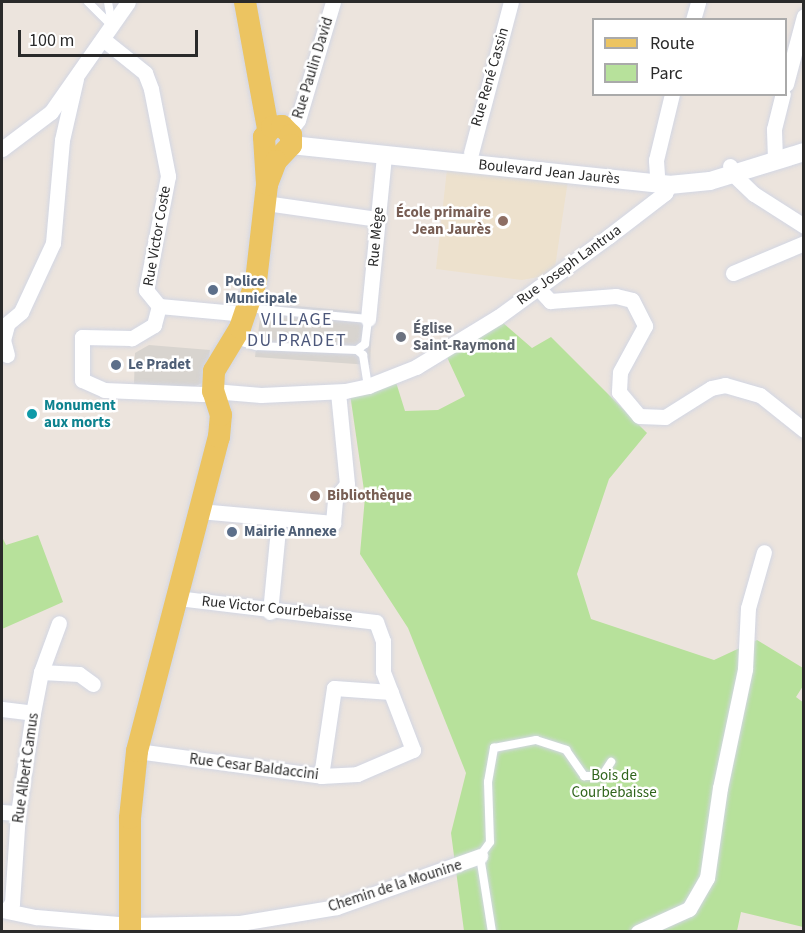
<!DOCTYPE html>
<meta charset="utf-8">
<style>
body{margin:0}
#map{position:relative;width:805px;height:933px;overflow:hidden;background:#ece4dd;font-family:"Source Sans 3",sans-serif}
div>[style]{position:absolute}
.education>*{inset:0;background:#ede1cd}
.green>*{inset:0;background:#b7e19b}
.plaza>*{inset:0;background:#d8d4cf}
.roads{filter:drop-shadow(0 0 2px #d2d6e3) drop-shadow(0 0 2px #d2d6e3)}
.service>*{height:8px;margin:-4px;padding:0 4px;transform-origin:4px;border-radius:4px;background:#fff}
.minor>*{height:15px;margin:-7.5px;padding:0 7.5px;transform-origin:7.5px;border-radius:7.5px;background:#fff}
.tertiary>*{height:18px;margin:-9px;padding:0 9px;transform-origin:9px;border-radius:9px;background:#fff}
.primary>*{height:22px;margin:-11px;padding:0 11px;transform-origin:11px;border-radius:11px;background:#ecc461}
.dots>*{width:16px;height:16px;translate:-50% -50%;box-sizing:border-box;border:3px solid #fff;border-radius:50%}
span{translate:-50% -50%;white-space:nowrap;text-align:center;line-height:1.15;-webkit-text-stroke:5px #fff;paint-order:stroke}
.street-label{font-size:15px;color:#2a2a2a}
.education-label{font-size:15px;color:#785e54;font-weight:700}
.right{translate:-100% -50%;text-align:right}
.left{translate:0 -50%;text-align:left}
.service-label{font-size:15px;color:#4e5e75;font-weight:700}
.worship-label{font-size:15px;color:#5b616d;font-weight:700}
.culture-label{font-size:15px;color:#0d838f;font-weight:700}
.park-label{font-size:15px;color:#30651c}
.quarter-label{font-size:18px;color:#4c577a;letter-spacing:1.5px}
.frame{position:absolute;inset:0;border:3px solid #2a2a2a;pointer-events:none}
.legend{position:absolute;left:592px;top:18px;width:195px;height:78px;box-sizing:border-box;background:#fff;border:2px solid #aaa;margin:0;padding:8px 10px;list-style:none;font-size:18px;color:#2a2a2a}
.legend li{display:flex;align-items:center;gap:12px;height:30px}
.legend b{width:30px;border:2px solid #aaa}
.scale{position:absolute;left:18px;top:30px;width:180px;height:27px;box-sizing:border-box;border:3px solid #2a2a2a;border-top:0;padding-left:8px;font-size:18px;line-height:21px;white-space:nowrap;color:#2a2a2a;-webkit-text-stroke:4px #fff;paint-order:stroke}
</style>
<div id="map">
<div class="education">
<i style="clip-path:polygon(447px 169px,568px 180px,554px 274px,522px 280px,436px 269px)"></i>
</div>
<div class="green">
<i style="clip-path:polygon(502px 322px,532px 348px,551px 337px,647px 433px,609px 479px,577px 574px,591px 619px,714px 660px,757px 640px,803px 668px,803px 686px,796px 697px,804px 703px,803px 927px,741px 912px,737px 931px,464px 931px,451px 833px,466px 773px,408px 628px,360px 554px,365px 497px,350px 394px,395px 379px,405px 411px,438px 410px,465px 396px,446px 355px)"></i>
<i style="clip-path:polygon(38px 535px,63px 602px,2px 629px,2px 537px,6px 545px)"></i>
</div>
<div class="plaza">
<i style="clip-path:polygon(262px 303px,363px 312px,372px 320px,370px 365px,255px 357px)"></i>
<i style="clip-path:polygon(149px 345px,210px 350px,205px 382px,193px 387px,134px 384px,135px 353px)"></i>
</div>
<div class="roads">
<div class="service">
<i style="left:88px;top:2px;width:34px;rotate:45deg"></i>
<i style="left:108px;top:2px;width:22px;rotate:80deg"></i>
<i style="left:235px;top:340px;width:22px;rotate:16deg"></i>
<i style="left:256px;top:346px;width:101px;rotate:2.3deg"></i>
<i style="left:357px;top:350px;width:10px;rotate:-37deg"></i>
<i style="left:365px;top:344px;width:25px;rotate:-83deg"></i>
<i style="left:368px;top:319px;width:121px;rotate:-174.8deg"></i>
<i style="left:357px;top:350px;width:8px;rotate:40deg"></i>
<i style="left:363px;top:355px;width:31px;rotate:81deg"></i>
<i style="left:492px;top:932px;width:77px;rotate:-99deg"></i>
<i style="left:480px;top:856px;width:17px;rotate:-54deg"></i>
<i style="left:490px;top:842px;width:60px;rotate:-91.9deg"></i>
<i style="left:488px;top:782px;width:35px;rotate:-80deg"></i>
<i style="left:494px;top:748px;width:43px;rotate:-10.8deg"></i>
<i style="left:536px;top:740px;width:32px;rotate:18deg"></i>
<i style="left:566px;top:750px;width:32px;rotate:55deg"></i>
<i style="left:584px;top:776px;width:18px"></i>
<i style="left:602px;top:776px;width:17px;rotate:-57deg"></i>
</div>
<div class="minor">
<i style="left:693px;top:20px;width:19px;rotate:-74deg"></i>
<i style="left:104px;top:40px;width:53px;rotate:38.8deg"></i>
<i style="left:145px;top:73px;width:17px;rotate:69deg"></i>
<i style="left:151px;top:89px;width:89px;rotate:78.9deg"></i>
<i style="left:168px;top:176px;width:116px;rotate:100.9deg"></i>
<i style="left:146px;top:290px;width:21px;rotate:51deg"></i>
<i style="left:786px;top:84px;width:70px;rotate:-75.2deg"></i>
<i style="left:289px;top:132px;width:15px;rotate:-53deg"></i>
<i style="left:298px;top:120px;width:123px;rotate:-73.5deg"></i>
<i style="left:2px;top:149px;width:61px;rotate:-37.1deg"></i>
<i style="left:51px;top:112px;width:134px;rotate:-55deg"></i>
<i style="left:471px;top:153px;width:156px;rotate:-75.2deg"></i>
<i style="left:775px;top:159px;width:30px;rotate:-92deg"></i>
<i style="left:774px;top:129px;width:36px;rotate:-76deg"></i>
<i style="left:730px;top:166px;width:9px;rotate:69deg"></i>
<i style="left:733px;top:174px;width:29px;rotate:44deg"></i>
<i style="left:754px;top:194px;width:59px;rotate:32.6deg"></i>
<i style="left:657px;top:175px;width:15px;rotate:-94deg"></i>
<i style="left:656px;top:160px;width:68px;rotate:-76.4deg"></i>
<i style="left:265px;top:203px;width:114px;rotate:8.1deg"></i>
<i style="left:733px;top:273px;width:77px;rotate:-22.9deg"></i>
<i style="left:538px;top:288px;width:18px;rotate:47deg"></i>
<i style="left:550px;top:301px;width:66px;rotate:-4.3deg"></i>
<i style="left:616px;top:296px;width:16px;rotate:14deg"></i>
<i style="left:632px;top:300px;width:29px;rotate:63deg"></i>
<i style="left:645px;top:326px;width:52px;rotate:118.5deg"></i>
<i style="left:620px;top:372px;width:20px;rotate:93deg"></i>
<i style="left:619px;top:392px;width:31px;rotate:50deg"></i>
<i style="left:639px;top:416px;width:26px;rotate:2deg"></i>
<i style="left:665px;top:417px;width:54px;rotate:-32.2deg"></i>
<i style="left:711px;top:388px;width:14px;rotate:-12deg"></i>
<i style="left:725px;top:385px;width:36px;rotate:16deg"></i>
<i style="left:760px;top:395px;width:56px;rotate:38.5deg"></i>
<i style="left:246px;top:314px;width:87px;rotate:-174.7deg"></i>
<i style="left:159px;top:306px;width:20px;rotate:105deg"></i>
<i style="left:154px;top:325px;width:26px;rotate:149deg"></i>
<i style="left:132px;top:338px;width:50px;rotate:-178.9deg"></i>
<i style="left:82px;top:337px;width:43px;rotate:90deg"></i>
<i style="left:82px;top:380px;width:24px;rotate:24deg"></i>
<i style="left:104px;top:390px;width:98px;rotate:2.3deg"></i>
<i style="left:202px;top:394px;width:11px;rotate:-15deg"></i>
<i style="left:213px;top:391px;width:48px;rotate:4.8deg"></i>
<i style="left:261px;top:395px;width:84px;rotate:-2.7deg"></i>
<i style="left:345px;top:391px;width:24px;rotate:-12deg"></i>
<i style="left:368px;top:386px;width:52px;rotate:-21.6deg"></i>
<i style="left:416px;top:367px;width:96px;rotate:-31.4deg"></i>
<i style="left:498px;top:317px;width:137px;rotate:-36.1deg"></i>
<i style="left:609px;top:236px;width:71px;rotate:-37.5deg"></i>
<i style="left:665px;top:193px;width:9px;rotate:-63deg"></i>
<i style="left:368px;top:319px;width:164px;rotate:-84.4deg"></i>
<i style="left:2px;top:328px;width:25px;rotate:-40deg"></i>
<i style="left:21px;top:312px;width:76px;rotate:-65.1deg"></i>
<i style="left:53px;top:243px;width:103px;rotate:-85deg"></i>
<i style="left:62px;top:140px;width:63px;rotate:-77.1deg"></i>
<i style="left:7px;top:355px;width:16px;rotate:-105deg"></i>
<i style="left:3px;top:340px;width:16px;rotate:-75deg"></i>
<i style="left:199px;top:511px;width:135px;rotate:5.1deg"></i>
<i style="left:333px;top:523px;width:24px;rotate:-85deg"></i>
<i style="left:335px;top:499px;width:19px;rotate:-51deg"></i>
<i style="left:347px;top:484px;width:92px;rotate:-95.6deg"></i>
<i style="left:270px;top:612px;width:93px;rotate:-84.5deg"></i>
<i style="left:41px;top:672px;width:38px;rotate:3deg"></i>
<i style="left:79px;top:674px;width:17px;rotate:36deg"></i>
<i style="left:2px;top:709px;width:31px;rotate:7deg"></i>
<i style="left:137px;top:751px;width:186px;rotate:7.7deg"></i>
<i style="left:321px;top:776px;width:36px;rotate:-3deg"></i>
<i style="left:357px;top:774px;width:61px;rotate:-23.2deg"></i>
<i style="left:413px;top:750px;width:84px;rotate:-111deg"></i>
<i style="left:383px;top:672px;width:31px;rotate:-90deg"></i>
<i style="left:383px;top:641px;width:20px;rotate:-110deg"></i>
<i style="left:376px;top:622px;width:200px;rotate:-173.1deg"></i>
<i style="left:321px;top:776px;width:89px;rotate:-81.6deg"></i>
<i style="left:334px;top:688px;width:57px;rotate:4deg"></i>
<i style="left:2px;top:812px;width:16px;rotate:4deg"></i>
<i style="left:7px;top:909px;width:8px;rotate:-50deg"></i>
<i style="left:12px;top:903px;width:90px;rotate:-86.2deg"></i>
<i style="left:18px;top:813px;width:101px;rotate:-81.5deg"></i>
<i style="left:33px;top:713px;width:42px;rotate:-79deg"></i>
<i style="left:41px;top:672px;width:52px;rotate:-69.8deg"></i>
<i style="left:2px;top:910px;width:35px;rotate:12deg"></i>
<i style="left:36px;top:917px;width:94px;rotate:4.9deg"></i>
<i style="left:130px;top:925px;width:110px;rotate:-1deg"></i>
<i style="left:240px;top:923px;width:98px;rotate:-9.4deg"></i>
<i style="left:337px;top:907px;width:152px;rotate:-19.6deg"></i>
<i style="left:638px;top:932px;width:56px;rotate:-24.3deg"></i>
<i style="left:689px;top:909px;width:36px;rotate:-60deg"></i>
<i style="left:707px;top:878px;width:91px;rotate:-81.8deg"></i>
<i style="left:720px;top:788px;width:122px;rotate:-78.1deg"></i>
<i style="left:745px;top:669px;width:61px;rotate:-87.2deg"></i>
<i style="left:748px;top:608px;width:58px;rotate:-74.1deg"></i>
</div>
<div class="tertiary">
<i style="left:291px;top:145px;width:380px;rotate:6deg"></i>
<i style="left:669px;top:185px;width:41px;rotate:-5.6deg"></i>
<i style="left:710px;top:181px;width:98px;rotate:-17.1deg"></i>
</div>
<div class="primary">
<i style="left:245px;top:2px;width:129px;rotate:79.7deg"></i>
<i style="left:130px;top:932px;width:114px;rotate:-90deg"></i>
<i style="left:130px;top:818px;width:67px;rotate:-84deg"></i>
<i style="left:137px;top:751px;width:325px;rotate:-75.4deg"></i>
<i style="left:219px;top:437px;width:22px;rotate:-85deg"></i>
<i style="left:221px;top:415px;width:25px;rotate:-108deg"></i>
<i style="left:213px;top:391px;width:20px;rotate:-87deg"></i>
<i style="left:214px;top:371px;width:50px;rotate:-58.8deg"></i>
<i style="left:240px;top:328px;width:50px;rotate:-71.2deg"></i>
<i style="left:256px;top:281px;width:98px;rotate:-83.5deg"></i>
<i style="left:267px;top:184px;width:47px;rotate:-93.7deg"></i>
<i style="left:264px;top:137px;width:13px;rotate:-51deg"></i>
<i style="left:272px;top:127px;width:10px;rotate:-6deg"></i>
<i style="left:282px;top:126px;width:13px;rotate:45deg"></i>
<i style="left:291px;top:135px;width:10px;rotate:90deg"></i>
<i style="left:291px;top:145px;width:22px;rotate:133deg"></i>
<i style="left:276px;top:161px;width:25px;rotate:111deg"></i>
</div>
</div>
<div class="dots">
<i style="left:503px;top:221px;background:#8d6e63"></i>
<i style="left:213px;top:290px;background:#5c6f8a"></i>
<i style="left:401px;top:337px;background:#6b7280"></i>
<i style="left:116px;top:365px;background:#5c6f8a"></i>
<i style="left:32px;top:414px;background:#0f9aa8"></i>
<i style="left:315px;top:496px;background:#8d6e63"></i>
<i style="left:232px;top:532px;background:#5c6f8a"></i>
</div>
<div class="street-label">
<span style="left:313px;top:68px;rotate:-73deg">Rue Paulin David</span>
<span style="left:490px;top:77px;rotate:-74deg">Rue René Cassin</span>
<span style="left:549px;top:172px;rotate:6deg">Boulevard Jean Jaurès</span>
<span style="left:157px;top:236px;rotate:-80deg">Rue Victor Coste</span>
<span style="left:376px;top:237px;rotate:-85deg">Rue Mège</span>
<span style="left:569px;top:265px;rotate:-36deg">Rue Joseph Lantrua</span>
<span style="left:277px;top:609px;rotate:6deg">Rue Victor Courbebaisse</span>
<span style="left:254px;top:767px;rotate:7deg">Rue Cesar Baldaccini</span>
<span style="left:26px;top:768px;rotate:-82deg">Rue Albert Camus</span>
<span style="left:395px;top:886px;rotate:-18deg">Chemin de la Mounine</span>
</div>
<div class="education-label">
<span class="right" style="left:491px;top:221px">École primaire<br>Jean Jaurès</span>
<span class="left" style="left:327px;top:496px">Bibliothèque</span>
</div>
<div class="service-label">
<span class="left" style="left:225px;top:290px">Police<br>Municipale</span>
<span class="left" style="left:128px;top:365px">Le Pradet</span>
<span class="left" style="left:244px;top:532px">Mairie Annexe</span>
</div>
<div class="worship-label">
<span class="left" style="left:413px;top:337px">Église<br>Saint-Raymond</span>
</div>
<div class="culture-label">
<span class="left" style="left:44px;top:414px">Monument<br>aux morts</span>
</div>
<div class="park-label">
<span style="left:614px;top:784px">Bois de<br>Courbebaisse</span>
</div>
<div class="quarter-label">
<span style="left:297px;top:331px">VILLAGE<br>DU PRADET</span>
</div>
<div class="frame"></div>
<ul class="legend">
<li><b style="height:8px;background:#ecc461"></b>Route</li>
<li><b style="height:16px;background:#b7e19b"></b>Parc</li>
</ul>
<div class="scale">100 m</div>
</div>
